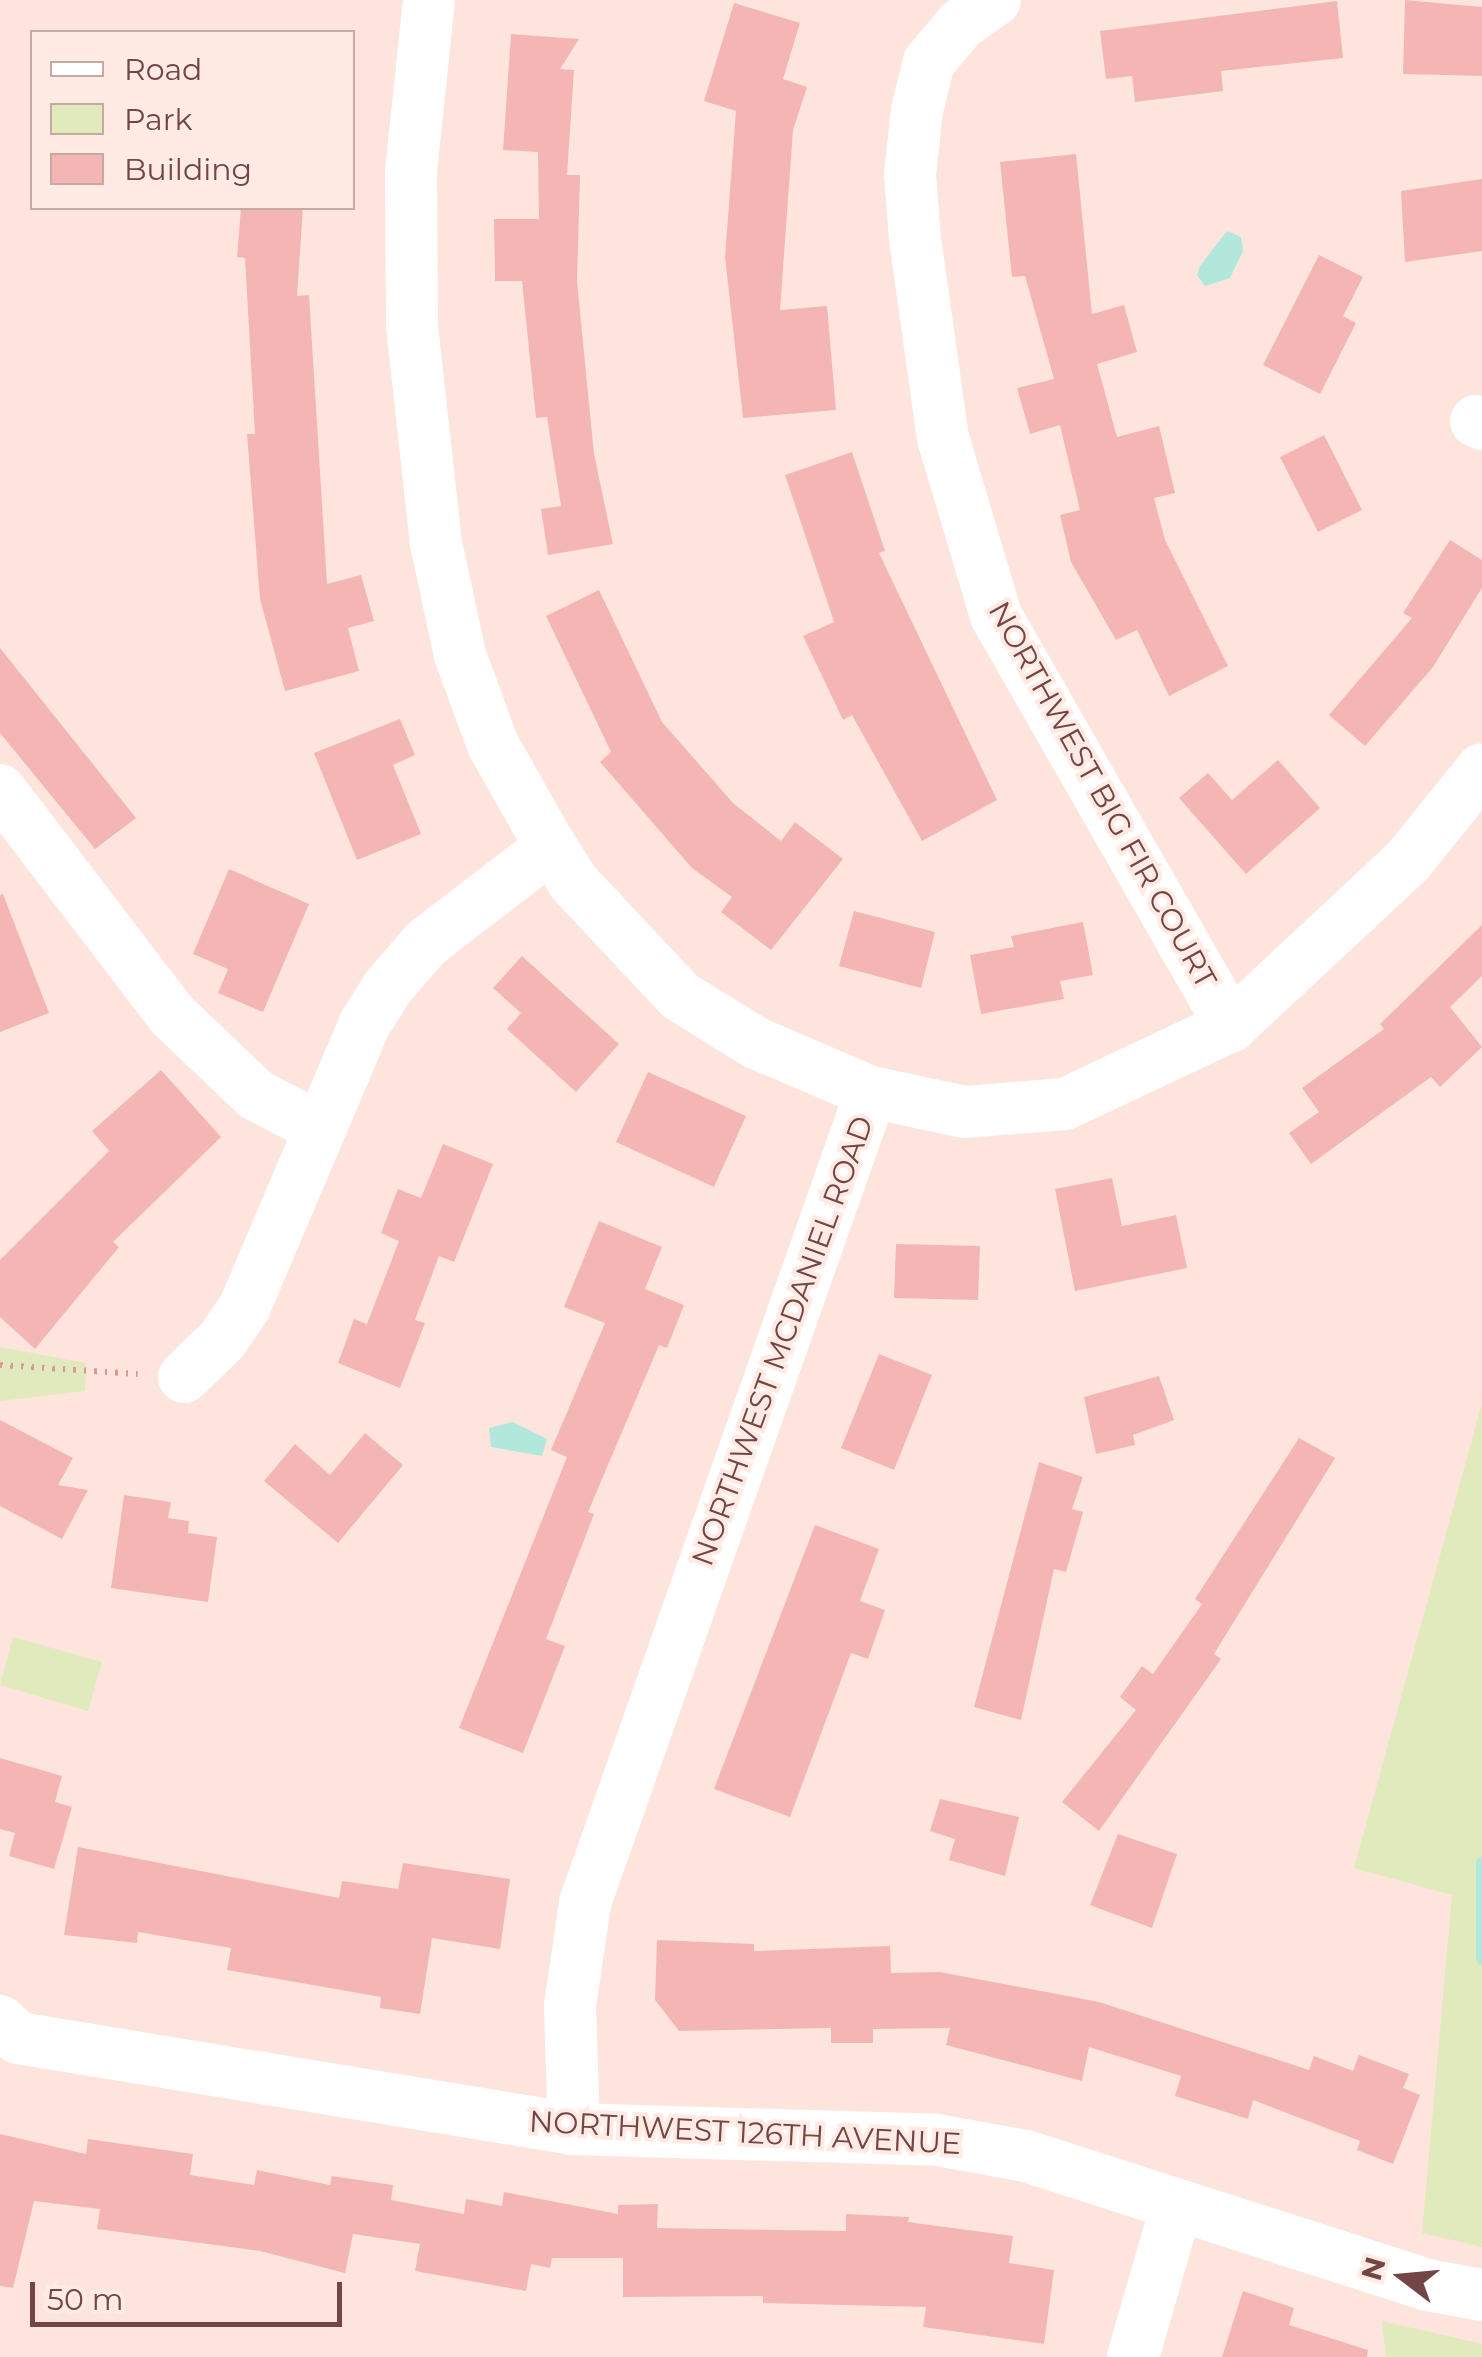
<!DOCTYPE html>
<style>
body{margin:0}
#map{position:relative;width:1482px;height:2357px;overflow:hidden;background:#fde5dd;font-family:Montserrat,sans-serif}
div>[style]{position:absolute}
.green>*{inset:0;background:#e0eabc}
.water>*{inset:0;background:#b2e7db}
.stream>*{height:12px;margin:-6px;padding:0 6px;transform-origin:6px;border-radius:6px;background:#b2e7db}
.building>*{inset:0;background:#f4b6b4}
.path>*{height:6px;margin-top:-3px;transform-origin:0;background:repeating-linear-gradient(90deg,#d89998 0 2.5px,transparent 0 10.5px)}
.minor>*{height:52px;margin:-26px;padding:0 26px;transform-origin:26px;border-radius:26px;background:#fff}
span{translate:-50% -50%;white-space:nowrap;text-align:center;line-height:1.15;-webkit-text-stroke:8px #ffebe4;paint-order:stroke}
.street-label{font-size:30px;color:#734545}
.legend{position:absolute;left:30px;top:30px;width:325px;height:180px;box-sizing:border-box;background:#ffebe4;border:2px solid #c7a9a4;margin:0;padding:12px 18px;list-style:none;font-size:30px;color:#734545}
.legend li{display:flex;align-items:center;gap:20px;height:50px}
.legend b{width:50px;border:2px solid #c7a9a4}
.north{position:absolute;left:1352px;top:2227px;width:100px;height:100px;-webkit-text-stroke:8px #ffebe4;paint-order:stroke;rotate:286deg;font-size:28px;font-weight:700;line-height:40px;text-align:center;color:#734545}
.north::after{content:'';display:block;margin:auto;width:35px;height:45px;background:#734545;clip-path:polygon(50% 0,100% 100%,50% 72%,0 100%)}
.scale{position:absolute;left:30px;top:2282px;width:312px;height:45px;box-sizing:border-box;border:5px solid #734545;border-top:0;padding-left:12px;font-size:30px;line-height:35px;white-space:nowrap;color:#734545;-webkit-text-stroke:8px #ffebe4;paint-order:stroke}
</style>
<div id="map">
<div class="green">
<i style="clip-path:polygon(0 1347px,86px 1363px,85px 1391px,0 1401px)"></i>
<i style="clip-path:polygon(1482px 1403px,1482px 2247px,1422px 2233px,1452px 1895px,1354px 1868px)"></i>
<i style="clip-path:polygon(13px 1637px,102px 1662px,88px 1711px,0 1685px)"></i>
<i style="clip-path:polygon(1382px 2321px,1482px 2344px,1482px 2357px,1386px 2357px)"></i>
</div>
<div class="water">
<i style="clip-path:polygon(1227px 231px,1241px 237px,1243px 251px,1230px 278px,1205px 286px,1197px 275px,1200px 266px)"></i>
<i style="clip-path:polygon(513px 1422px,547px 1439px,542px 1456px,491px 1447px,489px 1428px)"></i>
</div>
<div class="stream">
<i style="left:1482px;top:1863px;width:96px;rotate:90deg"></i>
</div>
<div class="building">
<i style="clip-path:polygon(1405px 0,1482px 7px,1482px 76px,1403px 74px)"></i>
<i style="clip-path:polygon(1337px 1px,1343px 58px,1221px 71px,1223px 91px,1135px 102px,1132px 76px,1106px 79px,1100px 31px)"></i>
<i style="clip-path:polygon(734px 3px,800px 23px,783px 79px,807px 87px,793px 130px,780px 310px,827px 306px,836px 410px,743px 418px,725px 257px,736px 111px,704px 101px)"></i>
<i style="clip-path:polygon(511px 34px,579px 39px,560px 69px,574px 70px,567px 175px,580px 175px,577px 281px,594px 454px,613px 544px,548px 555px,541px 509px,561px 506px,547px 417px,536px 418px,522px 281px,495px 281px,494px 219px,539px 219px,538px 152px,503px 150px)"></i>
<i style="clip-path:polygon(1076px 154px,1092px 314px,1124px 305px,1137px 352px,1097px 364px,1117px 437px,1159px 426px,1175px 493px,1154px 498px,1165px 540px,1228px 666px,1169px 696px,1137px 630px,1116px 640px,1071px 562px,1060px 515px,1080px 510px,1060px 425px,1030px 434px,1017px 388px,1054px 379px,1025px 276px,1012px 277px,1000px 162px)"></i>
<i style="clip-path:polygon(1482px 179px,1482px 251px,1405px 262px,1401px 191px)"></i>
<i style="clip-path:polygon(241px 208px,303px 208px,297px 296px,309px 295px,327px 584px,361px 575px,374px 621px,348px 628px,359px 671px,285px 691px,260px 599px,247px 434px,255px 434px,245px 258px,237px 257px)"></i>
<i style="clip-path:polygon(1319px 255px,1363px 277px,1343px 316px,1356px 323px,1320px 394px,1263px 365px)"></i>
<i style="clip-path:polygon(1324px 435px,1362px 510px,1318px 532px,1280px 457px)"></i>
<i style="clip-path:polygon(852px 452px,885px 551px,879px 553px,997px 800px,922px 841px,852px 715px,843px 720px,803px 636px,834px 622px,785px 475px)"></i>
<i style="clip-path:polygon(1450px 540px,1482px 560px,1482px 588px,1433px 667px,1365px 746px,1329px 715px,1412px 618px,1403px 613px)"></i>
<i style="clip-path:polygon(599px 590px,662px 722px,733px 803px,781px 841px,795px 822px,843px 859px,771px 950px,721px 912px,732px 897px,692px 868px,600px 762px,611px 752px,546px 616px)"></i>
<i style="clip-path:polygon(0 648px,136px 818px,95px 849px,0 733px)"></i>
<i style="clip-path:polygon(400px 719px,415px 755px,393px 765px,421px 834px,357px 860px,314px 753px)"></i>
<i style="clip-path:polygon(1278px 760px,1320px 808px,1246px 874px,1179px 798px,1208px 773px,1232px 800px)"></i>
<i style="clip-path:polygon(229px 869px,309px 904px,263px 1012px,218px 993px,228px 969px,193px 954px)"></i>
<i style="clip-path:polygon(3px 894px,49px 1013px,0 1032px,0 895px)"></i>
<i style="clip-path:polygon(854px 911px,935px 932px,921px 988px,839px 966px)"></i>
<i style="clip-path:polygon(1083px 922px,1093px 975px,1060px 981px,1064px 999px,981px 1014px,970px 955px,1014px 947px,1011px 936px)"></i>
<i style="clip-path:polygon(1482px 925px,1482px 976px,1450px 1007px,1482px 1047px,1440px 1087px,1431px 1077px,1311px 1164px,1289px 1133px,1319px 1112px,1302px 1088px,1384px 1029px,1380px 1024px)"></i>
<i style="clip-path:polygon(522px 956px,619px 1044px,576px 1092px,507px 1029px,521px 1013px,493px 988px)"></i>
<i style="clip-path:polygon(161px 1070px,221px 1137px,113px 1242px,119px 1247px,35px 1349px,0 1317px,0 1260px,109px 1151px,92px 1131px)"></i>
<i style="clip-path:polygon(648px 1072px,746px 1116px,714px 1187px,616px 1142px)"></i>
<i style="clip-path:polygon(443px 1144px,493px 1164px,454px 1262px,439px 1256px,415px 1320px,425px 1323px,400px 1388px,338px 1363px,354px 1319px,367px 1324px,399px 1241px,381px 1233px,398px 1189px,421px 1198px)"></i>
<i style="clip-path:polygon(1112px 1178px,1122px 1226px,1176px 1215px,1187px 1268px,1075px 1291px,1055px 1189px)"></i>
<i style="clip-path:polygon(599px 1221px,662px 1247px,645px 1289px,684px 1305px,667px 1348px,659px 1345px,588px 1512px,594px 1514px,546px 1639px,565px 1646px,523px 1753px,459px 1728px,567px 1457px,551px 1450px,605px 1323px,564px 1307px)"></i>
<i style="clip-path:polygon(896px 1244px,980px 1246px,978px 1300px,894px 1298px)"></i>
<i style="clip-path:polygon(879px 1354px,932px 1375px,894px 1470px,841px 1448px)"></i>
<i style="clip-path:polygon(1159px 1376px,1174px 1420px,1133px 1435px,1135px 1445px,1096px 1454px,1084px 1397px)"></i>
<i style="clip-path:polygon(0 1420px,73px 1458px,58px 1485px,88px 1490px,62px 1539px,0 1506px)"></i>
<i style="clip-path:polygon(365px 1433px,403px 1465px,338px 1543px,264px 1481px,295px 1444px,330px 1475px)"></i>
<i style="clip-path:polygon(1299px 1438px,1335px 1458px,1214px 1654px,1221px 1659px,1099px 1831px,1062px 1802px,1136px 1710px,1120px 1697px,1142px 1666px,1153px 1674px,1202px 1604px,1195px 1599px)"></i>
<i style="clip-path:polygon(1039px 1462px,1083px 1477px,1072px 1509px,1083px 1512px,1066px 1572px,1054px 1569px,1021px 1720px,974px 1707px)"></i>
<i style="clip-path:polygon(124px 1495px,171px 1502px,168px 1518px,189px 1521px,188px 1533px,217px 1537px,208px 1602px,111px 1588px)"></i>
<i style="clip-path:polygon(815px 1525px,879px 1549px,860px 1601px,885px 1610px,868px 1659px,851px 1653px,790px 1817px,714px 1789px)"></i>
<i style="clip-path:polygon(0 1758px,62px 1776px,55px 1802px,72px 1807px,54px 1869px,9px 1856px,15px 1833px,0 1829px)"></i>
<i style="clip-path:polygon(940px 1799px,1019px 1817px,1005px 1876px,949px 1860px,955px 1839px,930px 1831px)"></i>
<i style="clip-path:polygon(1118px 1834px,1177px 1854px,1152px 1928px,1090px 1905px)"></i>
<i style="clip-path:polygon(78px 1847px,339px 1898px,342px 1881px,398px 1889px,403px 1863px,510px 1879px,500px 1949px,432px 1938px,420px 2014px,380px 2008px,381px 1997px,227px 1970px,231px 1948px,138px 1932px,137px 1943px,64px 1935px)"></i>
<i style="clip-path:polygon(657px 1940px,754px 1944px,754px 1951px,890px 1946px,891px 1973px,940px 1972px,1099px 2002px,1309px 2070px,1314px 2056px,1353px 2071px,1359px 2055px,1409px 2074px,1403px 2088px,1420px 2095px,1393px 2164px,1357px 2150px,1360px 2141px,1253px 2100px,1248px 2119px,1175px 2096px,1181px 2076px,1089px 2047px,1082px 2081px,946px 2045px,950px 2028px,873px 2029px,873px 2043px,831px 2043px,831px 2028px,679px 2031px,655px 2000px)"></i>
<i style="clip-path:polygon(0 2134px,86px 2154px,88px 2139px,193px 2154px,190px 2175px,254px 2185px,257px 2170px,330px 2185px,332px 2176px,393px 2185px,391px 2200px,464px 2214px,466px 2199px,502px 2206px,504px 2192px,618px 2214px,618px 2205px,658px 2204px,657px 2228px,846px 2231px,846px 2214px,909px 2217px,908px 2222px,1013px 2236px,1009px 2263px,1054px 2270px,1044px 2344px,923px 2327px,926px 2307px,763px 2303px,763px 2296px,623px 2297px,623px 2258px,552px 2258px,550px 2268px,531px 2264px,526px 2291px,415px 2271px,420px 2244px,353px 2234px,345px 2273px,260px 2251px,97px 2229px,100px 2209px,34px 2201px,13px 2288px,0 2286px)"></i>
<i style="clip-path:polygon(1243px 2291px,1294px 2308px,1289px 2325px,1368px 2350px,1367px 2357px,1222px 2357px)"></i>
</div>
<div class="path">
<i style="left:0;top:1365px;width:138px;rotate:3.7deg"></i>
</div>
<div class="minor">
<i style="left:429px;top:0;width:173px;rotate:96deg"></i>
<i style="left:411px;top:172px;width:154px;rotate:89.6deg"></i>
<i style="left:412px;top:326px;width:218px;rotate:83.7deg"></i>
<i style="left:436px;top:543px;width:115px;rotate:77.9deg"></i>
<i style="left:460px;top:655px;width:96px;rotate:69.9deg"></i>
<i style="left:493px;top:745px;width:117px;rotate:60.4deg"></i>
<i style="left:551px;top:847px;width:43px;rotate:57.4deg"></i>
<i style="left:574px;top:883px;width:155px;rotate:46.8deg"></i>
<i style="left:680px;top:996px;width:89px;rotate:31.7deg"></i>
<i style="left:756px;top:1043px;width:125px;rotate:23.1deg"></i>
<i style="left:871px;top:1092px;width:96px;rotate:12deg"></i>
<i style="left:965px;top:1112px;width:100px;rotate:-4.6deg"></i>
<i style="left:1065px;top:1104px;width:183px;rotate:-25.2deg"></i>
<i style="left:1231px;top:1026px;width:241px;rotate:-43deg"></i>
<i style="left:1407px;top:862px;width:119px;rotate:-51.1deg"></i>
<i style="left:995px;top:0;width:42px;rotate:144.8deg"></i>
<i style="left:961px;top:24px;width:50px;rotate:130.1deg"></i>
<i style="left:929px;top:62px;width:49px;rotate:104deg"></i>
<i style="left:917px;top:110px;width:64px;rotate:96.2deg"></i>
<i style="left:910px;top:174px;width:65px;rotate:85.6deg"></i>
<i style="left:915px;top:239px;width:201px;rotate:82deg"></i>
<i style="left:943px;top:438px;width:186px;rotate:73.4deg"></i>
<i style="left:996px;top:616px;width:473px;rotate:60.2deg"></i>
<i style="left:1476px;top:421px;width:7px;rotate:27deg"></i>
<i style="left:0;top:790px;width:282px;rotate:52.6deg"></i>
<i style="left:171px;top:1014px;width:117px;rotate:43.6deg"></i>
<i style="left:256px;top:1095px;width:72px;rotate:27.3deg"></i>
<i style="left:184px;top:1377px;width:54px;rotate:-44.3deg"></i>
<i style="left:223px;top:1339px;width:40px;rotate:-56deg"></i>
<i style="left:245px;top:1306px;width:305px;rotate:-67deg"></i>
<i style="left:364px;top:1025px;width:45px;rotate:-57.7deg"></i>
<i style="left:388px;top:987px;width:58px;rotate:-49.2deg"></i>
<i style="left:426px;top:943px;width:158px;rotate:-37.5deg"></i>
<i style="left:0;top:2021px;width:25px;rotate:43deg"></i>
<i style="left:18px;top:2038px;width:563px;rotate:9.3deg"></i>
<i style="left:574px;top:2129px;width:363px;rotate:1.7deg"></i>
<i style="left:937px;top:2140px;width:90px;rotate:10.2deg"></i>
<i style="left:1026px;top:2156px;width:421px;rotate:17.8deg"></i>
<i style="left:1427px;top:2285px;width:56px;rotate:10.3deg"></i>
<i style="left:574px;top:2129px;width:123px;rotate:-91.9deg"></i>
<i style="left:570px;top:2006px;width:104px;rotate:-81.7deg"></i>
<i style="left:585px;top:1903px;width:860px;rotate:-70.57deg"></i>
<i style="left:1133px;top:2357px;width:158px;rotate:-73.9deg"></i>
</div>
<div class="street-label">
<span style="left:1102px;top:795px;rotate:61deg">NORTHWEST BIG FIR COURT</span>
<span style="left:783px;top:1341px;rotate:-70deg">NORTHWEST MCDANIEL ROAD</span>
<span style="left:745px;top:2133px;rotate:3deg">NORTHWEST 126TH AVENUE</span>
</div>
<ul class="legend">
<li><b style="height:12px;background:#fff"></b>Road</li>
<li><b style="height:28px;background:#e0eabc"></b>Park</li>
<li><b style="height:28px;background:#f4b6b4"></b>Building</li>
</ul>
<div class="north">N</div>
<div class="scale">50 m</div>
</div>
